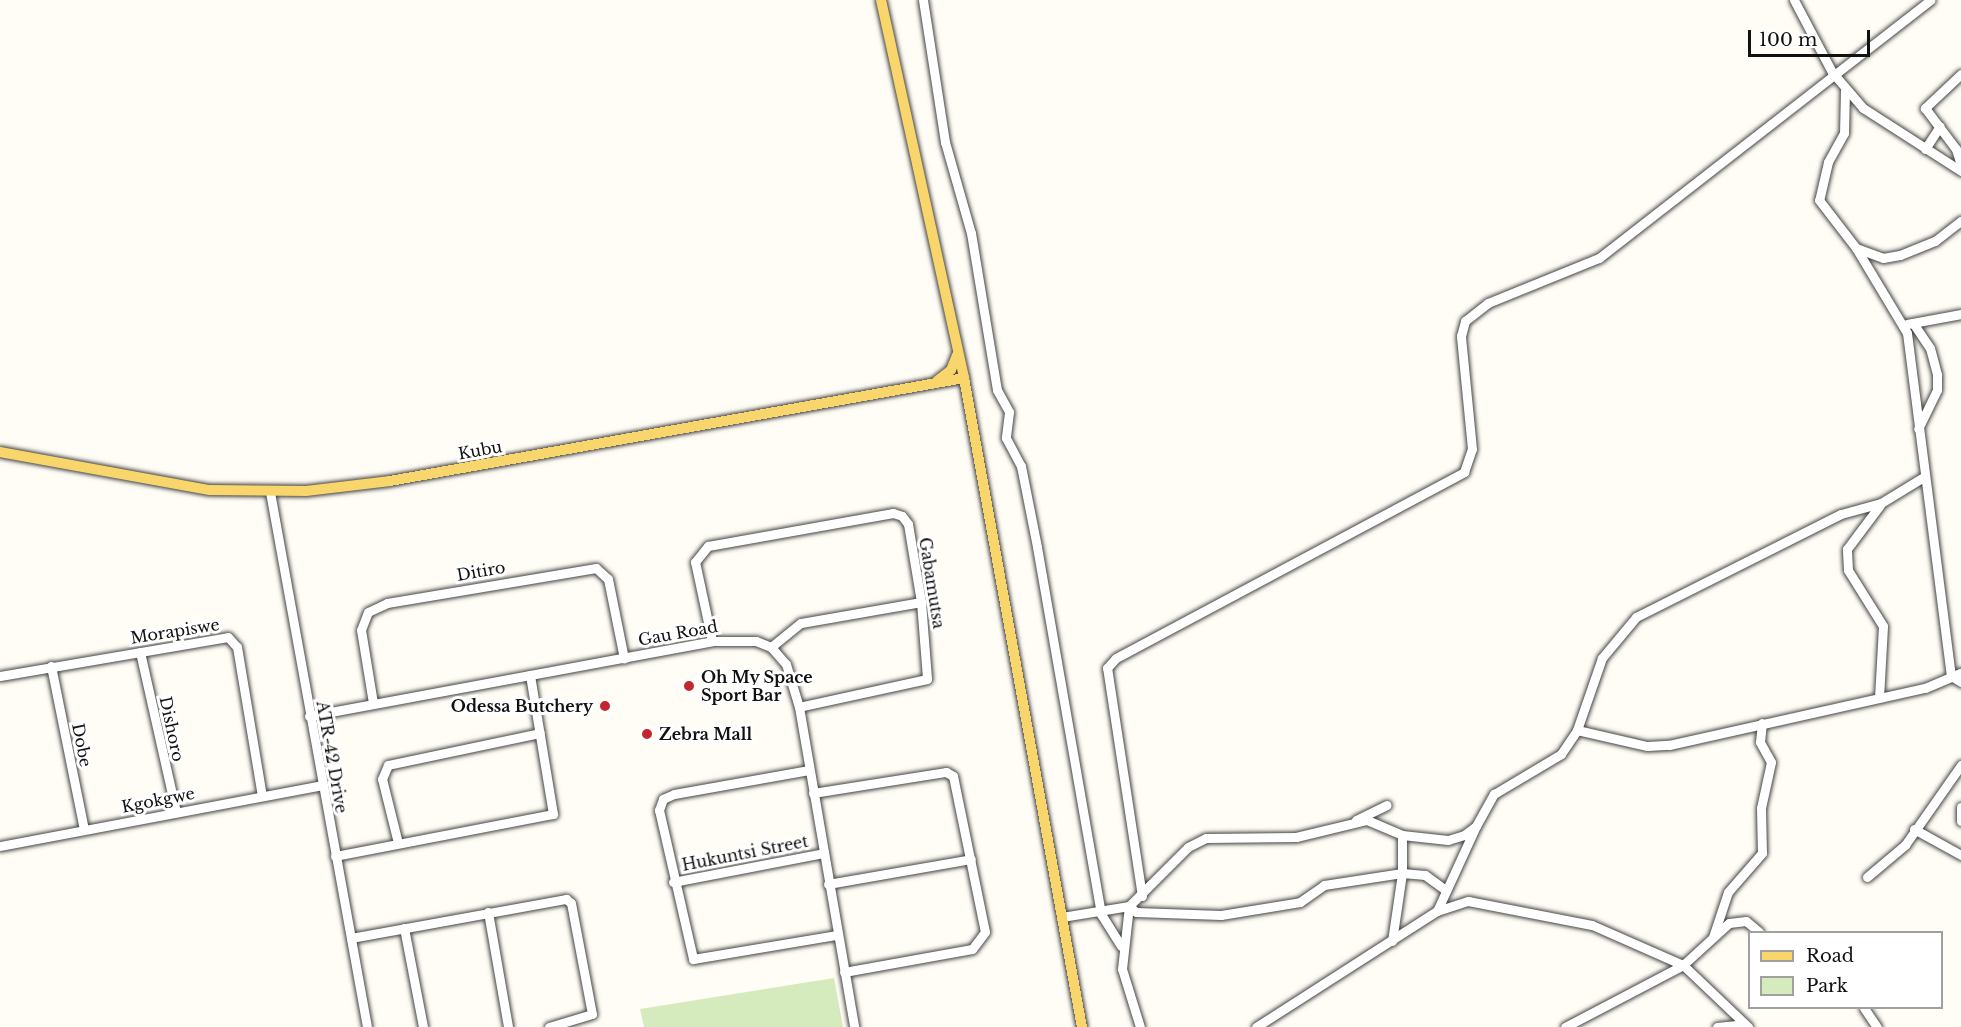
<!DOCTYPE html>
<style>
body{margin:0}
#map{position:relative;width:1961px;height:1027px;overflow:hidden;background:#fffdf5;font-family:"Libre Baskerville",serif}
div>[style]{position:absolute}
.green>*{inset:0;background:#d5ebbd}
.roads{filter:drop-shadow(0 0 2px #444) drop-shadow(0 0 2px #444)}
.minor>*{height:9px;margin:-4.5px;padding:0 4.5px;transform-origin:4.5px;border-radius:4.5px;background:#fff}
.major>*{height:10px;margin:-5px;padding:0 5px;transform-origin:5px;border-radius:5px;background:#f9d66b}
.dots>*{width:16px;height:16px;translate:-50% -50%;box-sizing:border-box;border:3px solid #fff;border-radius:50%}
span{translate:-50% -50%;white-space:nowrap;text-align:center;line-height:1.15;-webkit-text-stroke:6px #fff;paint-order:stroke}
.street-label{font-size:16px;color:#111}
.poi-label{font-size:16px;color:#111;font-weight:700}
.left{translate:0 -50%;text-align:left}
.right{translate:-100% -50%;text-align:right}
.legend{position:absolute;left:1748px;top:931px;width:195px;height:78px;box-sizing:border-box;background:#fff;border:2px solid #a0a0a0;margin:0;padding:8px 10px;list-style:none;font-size:18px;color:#111}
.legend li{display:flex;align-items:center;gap:12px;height:30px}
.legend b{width:30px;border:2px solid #a0a0a0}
.scale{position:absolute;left:1748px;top:30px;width:122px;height:27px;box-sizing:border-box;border:3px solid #111;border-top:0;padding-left:8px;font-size:18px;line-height:21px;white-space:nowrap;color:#111;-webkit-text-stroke:4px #fff;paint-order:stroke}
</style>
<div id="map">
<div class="green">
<i style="clip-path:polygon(834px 978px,843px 1027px,644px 1027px,640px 1009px)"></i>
</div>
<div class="roads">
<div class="minor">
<i style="left:923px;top:0;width:144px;rotate:81.2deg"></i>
<i style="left:945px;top:142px;width:95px;rotate:74.1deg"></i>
<i style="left:971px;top:233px;width:159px;rotate:80.6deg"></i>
<i style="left:997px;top:390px;width:25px;rotate:61deg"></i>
<i style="left:1009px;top:412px;width:26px;rotate:97deg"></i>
<i style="left:1006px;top:438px;width:32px;rotate:62deg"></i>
<i style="left:1021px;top:466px;width:83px;rotate:78.8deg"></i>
<i style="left:1037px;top:547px;width:373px;rotate:80.1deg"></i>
<i style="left:1101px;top:914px;width:38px;rotate:58deg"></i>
<i style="left:1794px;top:0;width:81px;rotate:62.2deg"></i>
<i style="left:1832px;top:72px;width:48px;rotate:49.3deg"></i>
<i style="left:1863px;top:108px;width:117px;rotate:32.7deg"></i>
<i style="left:1961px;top:74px;width:50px;rotate:136.6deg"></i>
<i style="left:1925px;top:108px;width:51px;rotate:52.9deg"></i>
<i style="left:1956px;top:149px;width:17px;rotate:73deg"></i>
<i style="left:1845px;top:90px;width:43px;rotate:91.3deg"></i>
<i style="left:1844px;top:133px;width:33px;rotate:119deg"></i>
<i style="left:1828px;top:162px;width:39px;rotate:103deg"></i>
<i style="left:1819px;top:200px;width:61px;rotate:52.4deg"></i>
<i style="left:1856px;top:248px;width:99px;rotate:59deg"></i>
<i style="left:1907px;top:333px;width:346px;rotate:82.7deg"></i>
<i style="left:1951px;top:676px;width:12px;rotate:31deg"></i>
<i style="left:1925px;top:149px;width:27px;rotate:-57deg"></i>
<i style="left:1856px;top:248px;width:29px;rotate:20deg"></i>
<i style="left:1883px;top:258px;width:17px;rotate:-10deg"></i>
<i style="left:1900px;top:255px;width:38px;rotate:-22deg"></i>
<i style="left:1935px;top:241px;width:33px;rotate:-38deg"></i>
<i style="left:1913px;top:323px;width:30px;rotate:56deg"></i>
<i style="left:1930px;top:348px;width:28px;rotate:75deg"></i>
<i style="left:1937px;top:375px;width:15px;rotate:90deg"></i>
<i style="left:1937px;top:390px;width:43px;rotate:116deg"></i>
<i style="left:1907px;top:324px;width:55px;rotate:-10.5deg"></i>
<i style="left:270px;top:492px;width:544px;rotate:79.72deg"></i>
<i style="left:712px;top:641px;width:81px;rotate:-102.1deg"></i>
<i style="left:695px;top:562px;width:21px;rotate:-51deg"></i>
<i style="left:708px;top:546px;width:188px;rotate:-10.1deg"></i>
<i style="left:893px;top:513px;width:9px;rotate:18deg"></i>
<i style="left:902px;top:516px;width:10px;rotate:53deg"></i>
<i style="left:908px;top:524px;width:79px;rotate:80.5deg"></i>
<i style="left:921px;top:602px;width:77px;rotate:85.5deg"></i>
<i style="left:927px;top:679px;width:131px;rotate:167.7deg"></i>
<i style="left:771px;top:647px;width:38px;rotate:-39deg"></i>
<i style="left:801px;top:623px;width:122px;rotate:-9.9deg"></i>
<i style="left:140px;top:652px;width:164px;rotate:77.3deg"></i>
<i style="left:51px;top:666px;width:167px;rotate:78.6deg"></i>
<i style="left:0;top:676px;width:231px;rotate:-9.7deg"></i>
<i style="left:228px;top:637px;width:13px;rotate:48deg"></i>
<i style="left:237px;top:647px;width:151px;rotate:80.5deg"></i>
<i style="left:1879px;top:698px;width:72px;rotate:-86.8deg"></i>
<i style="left:1883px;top:626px;width:66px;rotate:-122deg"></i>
<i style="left:1848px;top:570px;width:21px;rotate:-93deg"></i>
<i style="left:1847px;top:549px;width:55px;rotate:-53.1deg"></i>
<i style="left:373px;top:703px;width:74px;rotate:-99.3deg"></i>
<i style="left:361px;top:630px;width:19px;rotate:-69deg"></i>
<i style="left:368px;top:612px;width:21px;rotate:-25deg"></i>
<i style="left:387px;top:603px;width:212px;rotate:-9.5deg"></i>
<i style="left:596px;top:568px;width:16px;rotate:43deg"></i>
<i style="left:608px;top:579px;width:81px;rotate:78.6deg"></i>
<i style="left:309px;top:716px;width:410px;rotate:-10.5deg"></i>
<i style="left:712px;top:641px;width:44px"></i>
<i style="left:756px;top:641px;width:16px;rotate:22deg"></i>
<i style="left:771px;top:647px;width:23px;rotate:49deg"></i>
<i style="left:786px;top:664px;width:45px;rotate:73.2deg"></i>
<i style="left:799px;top:707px;width:325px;rotate:80.2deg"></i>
<i style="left:1577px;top:730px;width:72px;rotate:12.9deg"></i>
<i style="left:1647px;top:746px;width:22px;rotate:-3deg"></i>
<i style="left:1669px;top:745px;width:262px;rotate:-12.6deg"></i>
<i style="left:1925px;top:688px;width:39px;rotate:-23deg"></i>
<i style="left:809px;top:770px;width:137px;rotate:169.9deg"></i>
<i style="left:674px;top:794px;width:12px;rotate:156deg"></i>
<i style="left:663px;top:799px;width:12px;rotate:110deg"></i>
<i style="left:659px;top:810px;width:153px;rotate:77.1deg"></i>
<i style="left:693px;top:959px;width:146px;rotate:-9.5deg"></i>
<i style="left:813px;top:793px;width:135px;rotate:-9deg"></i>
<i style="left:946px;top:772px;width:8px;rotate:30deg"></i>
<i style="left:953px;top:776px;width:159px;rotate:78.4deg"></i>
<i style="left:985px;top:932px;width:21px;rotate:127deg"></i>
<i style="left:972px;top:949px;width:130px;rotate:169.8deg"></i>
<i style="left:1961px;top:807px;width:14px;rotate:90deg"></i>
<i style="left:1356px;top:820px;width:34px;rotate:-26deg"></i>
<i style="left:1914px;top:829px;width:54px;rotate:29deg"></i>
<i style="left:398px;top:843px;width:66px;rotate:-104deg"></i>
<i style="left:382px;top:779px;width:15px;rotate:-67deg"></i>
<i style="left:388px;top:765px;width:155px;rotate:-11.9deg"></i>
<i style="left:0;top:846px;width:328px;rotate:-10.7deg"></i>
<i style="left:335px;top:856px;width:222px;rotate:-10.9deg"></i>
<i style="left:553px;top:814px;width:141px;rotate:-99.4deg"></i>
<i style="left:1867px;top:877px;width:50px;rotate:-40.1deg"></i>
<i style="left:1905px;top:845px;width:98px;rotate:-55deg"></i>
<i style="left:673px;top:882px;width:153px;rotate:-10.9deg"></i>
<i style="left:828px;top:884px;width:145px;rotate:-9.9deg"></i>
<i style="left:1142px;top:896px;width:231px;rotate:-98.7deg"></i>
<i style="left:1107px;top:668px;width:13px;rotate:-48deg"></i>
<i style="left:1116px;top:658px;width:395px;rotate:-28.1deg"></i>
<i style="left:1464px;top:472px;width:24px;rotate:-71deg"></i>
<i style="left:1472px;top:449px;width:114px;rotate:-95.6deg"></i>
<i style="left:1461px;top:336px;width:16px;rotate:-75deg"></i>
<i style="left:1465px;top:321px;width:29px;rotate:-38deg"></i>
<i style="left:1488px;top:303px;width:120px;rotate:-22.1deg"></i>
<i style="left:1599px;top:258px;width:420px;rotate:-37.9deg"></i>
<i style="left:1437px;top:911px;width:94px;rotate:-65.4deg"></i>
<i style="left:488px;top:912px;width:117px;rotate:80.1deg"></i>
<i style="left:1062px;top:917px;width:68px;rotate:-9.3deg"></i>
<i style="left:1129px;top:906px;width:83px;rotate:-45deg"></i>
<i style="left:1188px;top:847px;width:20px;rotate:-27deg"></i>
<i style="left:1206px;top:838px;width:90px;rotate:-0.6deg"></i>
<i style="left:1296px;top:837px;width:73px;rotate:-13.5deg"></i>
<i style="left:1367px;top:820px;width:38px;rotate:23deg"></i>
<i style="left:1402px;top:835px;width:46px;rotate:6.2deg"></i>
<i style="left:1448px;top:840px;width:17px;rotate:-17deg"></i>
<i style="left:1464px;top:835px;width:15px;rotate:-37deg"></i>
<i style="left:1476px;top:826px;width:37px;rotate:-61deg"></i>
<i style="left:1494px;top:794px;width:78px;rotate:-30.8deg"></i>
<i style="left:1561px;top:754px;width:29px;rotate:-56deg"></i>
<i style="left:1577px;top:730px;width:76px;rotate:-70.9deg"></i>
<i style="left:1602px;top:658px;width:53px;rotate:-50.3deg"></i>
<i style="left:1636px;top:617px;width:229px;rotate:-26.7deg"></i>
<i style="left:1841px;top:514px;width:41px;rotate:-15.4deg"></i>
<i style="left:1881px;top:503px;width:48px;rotate:-31.4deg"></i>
<i style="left:404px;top:928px;width:101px;rotate:79.1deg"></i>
<i style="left:1713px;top:937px;width:47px;rotate:-71.6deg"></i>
<i style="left:1728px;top:892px;width:52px;rotate:-48.9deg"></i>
<i style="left:1762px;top:853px;width:45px;rotate:-91.3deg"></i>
<i style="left:1761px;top:808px;width:47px;rotate:-77.7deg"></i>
<i style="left:1771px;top:762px;width:23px;rotate:-119deg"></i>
<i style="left:1760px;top:742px;width:19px;rotate:-84deg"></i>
<i style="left:351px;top:938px;width:219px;rotate:-10.3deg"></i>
<i style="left:566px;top:899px;width:6px;rotate:39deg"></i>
<i style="left:571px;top:903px;width:113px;rotate:79.3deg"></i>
<i style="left:592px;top:1014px;width:45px;rotate:163.2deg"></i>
<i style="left:1392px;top:941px;width:69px;rotate:-81.6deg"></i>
<i style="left:1402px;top:873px;width:23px;rotate:5deg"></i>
<i style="left:1425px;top:875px;width:26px;rotate:36deg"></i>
<i style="left:1864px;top:1008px;width:23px;rotate:56deg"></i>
<i style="left:1140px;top:1027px;width:61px;rotate:-107.2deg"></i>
<i style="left:1122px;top:969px;width:63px;rotate:-83.7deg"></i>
<i style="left:1129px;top:906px;width:9px;rotate:41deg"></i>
<i style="left:1136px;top:912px;width:85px;rotate:2deg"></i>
<i style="left:1221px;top:915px;width:80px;rotate:-9.3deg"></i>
<i style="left:1300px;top:902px;width:29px;rotate:-35deg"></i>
<i style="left:1324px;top:885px;width:79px;rotate:-8.7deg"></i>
<i style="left:1402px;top:873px;width:38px;rotate:-90deg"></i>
<i style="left:1256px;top:1027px;width:215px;rotate:-32.7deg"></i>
<i style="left:1437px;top:911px;width:33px;rotate:-18deg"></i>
<i style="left:1468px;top:901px;width:126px;rotate:11deg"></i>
<i style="left:1592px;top:925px;width:99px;rotate:23.7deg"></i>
<i style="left:1683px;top:965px;width:62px;rotate:-42.4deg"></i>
<i style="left:1729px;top:923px;width:17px;rotate:-7deg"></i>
<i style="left:1746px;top:921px;width:17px;rotate:40deg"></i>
<i style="left:1565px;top:1027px;width:133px;rotate:-27.7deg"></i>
<i style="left:1683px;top:965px;width:90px;rotate:43.6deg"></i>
<i style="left:1717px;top:1027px;width:27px;rotate:-6deg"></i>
</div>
<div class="major">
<i style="left:881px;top:0;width:387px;rotate:77.6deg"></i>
<i style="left:964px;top:378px;width:660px;rotate:79.7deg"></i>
<i style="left:937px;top:381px;width:18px;rotate:-38deg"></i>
<i style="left:951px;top:370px;width:16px;rotate:-68deg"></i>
<i style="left:0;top:452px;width:213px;rotate:10.3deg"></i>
<i style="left:210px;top:490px;width:96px;rotate:0.6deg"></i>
<i style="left:306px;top:491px;width:85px;rotate:-6.8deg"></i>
<i style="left:390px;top:481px;width:583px;rotate:-10.17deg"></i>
</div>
</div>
<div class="dots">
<i style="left:689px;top:686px;background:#c4262e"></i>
<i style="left:605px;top:706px;background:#c4262e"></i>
<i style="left:647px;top:734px;background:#c4262e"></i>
</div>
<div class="street-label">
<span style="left:480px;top:450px;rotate:-10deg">Kubu</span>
<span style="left:481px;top:571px;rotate:-10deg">Ditiro</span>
<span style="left:932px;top:583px;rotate:81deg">Gabamutsa</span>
<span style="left:175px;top:631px;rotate:-9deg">Morapiswe</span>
<span style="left:678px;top:633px;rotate:-10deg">Gau Road</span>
<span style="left:172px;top:729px;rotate:78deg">Dishoro</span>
<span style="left:82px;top:745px;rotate:79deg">Dobe</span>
<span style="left:332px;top:757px;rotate:80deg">ATR-42 Drive</span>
<span style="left:158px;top:800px;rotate:-11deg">Kgokgwe</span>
<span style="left:745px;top:853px;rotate:-11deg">Hukuntsi Street</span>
</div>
<div class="poi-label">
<span class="left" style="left:701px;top:686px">Oh My Space<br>Sport Bar</span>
<span class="right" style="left:593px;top:706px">Odessa Butchery</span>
<span class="left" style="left:659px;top:734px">Zebra Mall</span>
</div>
<ul class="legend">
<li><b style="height:8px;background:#f9d66b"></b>Road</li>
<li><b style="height:16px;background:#d5ebbd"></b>Park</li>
</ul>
<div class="scale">100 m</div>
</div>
